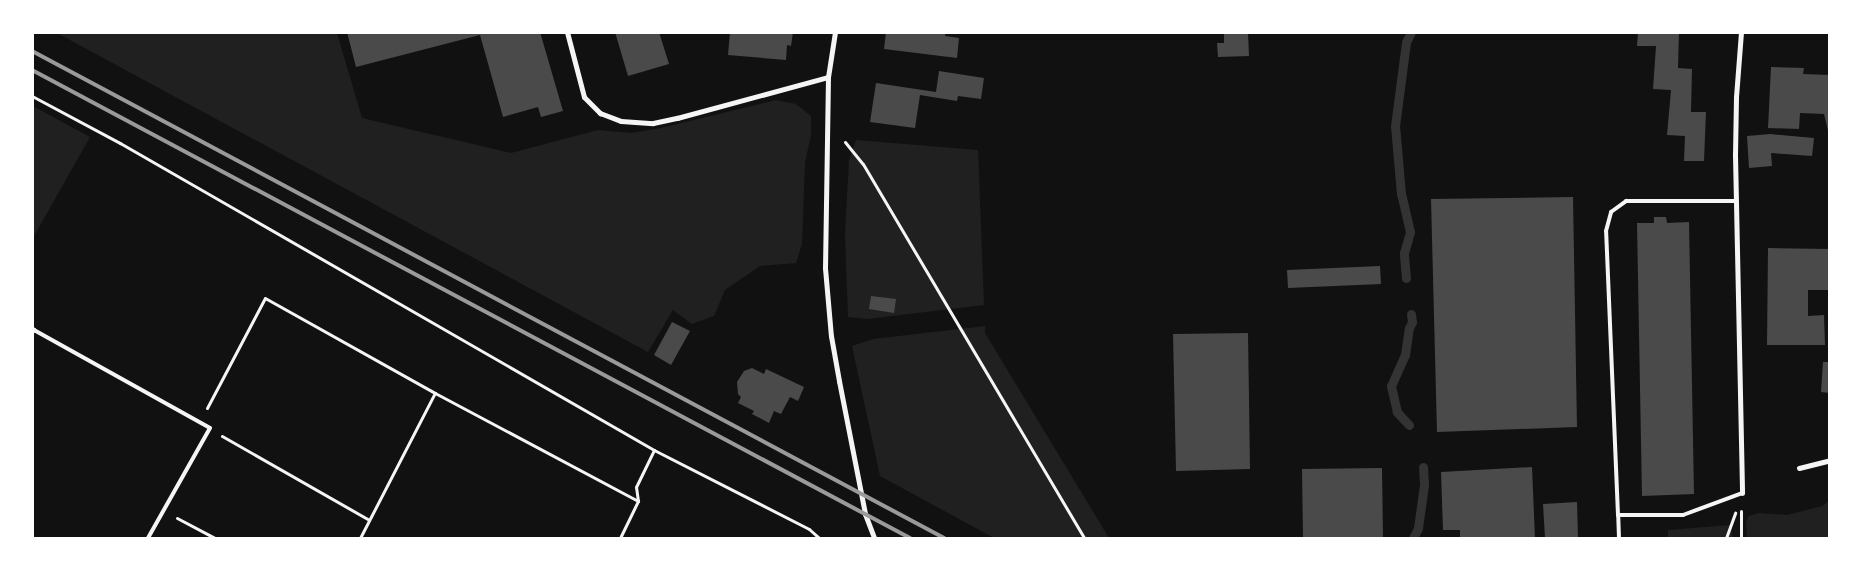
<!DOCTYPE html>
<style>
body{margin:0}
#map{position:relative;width:1862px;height:571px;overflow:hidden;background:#111;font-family:Commissioner,sans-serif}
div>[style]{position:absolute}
.green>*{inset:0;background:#202020}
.stream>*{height:9px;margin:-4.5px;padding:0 4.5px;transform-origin:4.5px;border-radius:4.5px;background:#333}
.building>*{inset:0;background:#4a4a4a}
.path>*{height:3px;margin:-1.5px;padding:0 1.5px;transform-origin:1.5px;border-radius:1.5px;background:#f5f5f5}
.service>*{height:4px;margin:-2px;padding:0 2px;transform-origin:2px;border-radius:2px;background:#f5f5f5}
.minor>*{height:5px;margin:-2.5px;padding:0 2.5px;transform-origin:2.5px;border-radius:2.5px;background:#f5f5f5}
.rail>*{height:4px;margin:-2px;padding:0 2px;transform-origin:2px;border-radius:2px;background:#9a9a9a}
span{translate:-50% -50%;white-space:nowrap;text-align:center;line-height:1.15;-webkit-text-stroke:4px #fff;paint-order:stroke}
.frame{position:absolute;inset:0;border:34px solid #fff;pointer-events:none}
</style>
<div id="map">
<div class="green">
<i style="clip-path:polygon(57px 33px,337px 33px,362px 118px,511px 153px,598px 130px,631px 133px,661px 128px,776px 100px,796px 104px,811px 116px,811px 136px,805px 162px,802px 244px,796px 263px,760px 266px,725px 290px,714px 316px,692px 324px,673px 310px,648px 352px)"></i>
<i style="clip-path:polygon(33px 106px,90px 137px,33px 238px)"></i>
<i style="clip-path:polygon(856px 140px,978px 150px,984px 305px,867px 319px,848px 317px,845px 234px,849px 160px)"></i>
<i style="clip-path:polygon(985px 326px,985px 333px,1109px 538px,994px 538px,880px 476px,852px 346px,873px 339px)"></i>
<i style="clip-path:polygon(1829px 501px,1829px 538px,1747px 538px,1746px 521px,1749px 516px,1759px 513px,1787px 515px,1822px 506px)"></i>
<i style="clip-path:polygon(1730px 525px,1733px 538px,1668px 538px,1668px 530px)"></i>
</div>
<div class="stream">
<i style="left:1406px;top:278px;width:25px;rotate:-95deg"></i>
<i style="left:1404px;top:253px;width:22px;rotate:-74deg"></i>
<i style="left:1410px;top:232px;width:39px;rotate:-103deg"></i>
<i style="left:1401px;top:194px;width:68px;rotate:-95deg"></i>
<i style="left:1395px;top:126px;width:85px;rotate:-82.5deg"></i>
<i style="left:1406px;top:42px;width:11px;rotate:-63deg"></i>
<i style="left:1409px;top:425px;width:18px;rotate:-133deg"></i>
<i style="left:1397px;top:412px;width:27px;rotate:-103deg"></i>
<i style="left:1391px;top:386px;width:34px;rotate:-66deg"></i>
<i style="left:1405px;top:355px;width:27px;rotate:-82deg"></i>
<i style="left:1409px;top:328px;width:7px;rotate:-63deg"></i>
<i style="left:1412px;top:322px;width:8px;rotate:-97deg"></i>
<i style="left:1413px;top:538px;width:11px;rotate:-63deg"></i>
<i style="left:1418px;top:528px;width:43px;rotate:-82.1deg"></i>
<i style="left:1424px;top:485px;width:18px;rotate:-93deg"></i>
</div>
<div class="building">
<i style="clip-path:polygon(347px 32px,540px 32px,563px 111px,541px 117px,538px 107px,503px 117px,480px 35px,356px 67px)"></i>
<i style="clip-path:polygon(615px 32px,659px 32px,669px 64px,628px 76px)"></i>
<i style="clip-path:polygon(730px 32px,793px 32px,791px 46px,787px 45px,786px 60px,728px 55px)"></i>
<i style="clip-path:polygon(886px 32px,946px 32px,945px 36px,959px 38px,957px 58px,884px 49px)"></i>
<i style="clip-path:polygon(1224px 32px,1248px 32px,1249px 56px,1218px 57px,1217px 43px,1224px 43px)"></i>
<i style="clip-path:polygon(1638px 32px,1679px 32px,1678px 68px,1692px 69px,1691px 112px,1706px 112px,1704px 161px,1684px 161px,1685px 136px,1667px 135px,1671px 90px,1653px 89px,1656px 46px,1637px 46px)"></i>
<i style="clip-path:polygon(1771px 67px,1804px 68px,1803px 74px,1830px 75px,1830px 139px,1824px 114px,1800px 113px,1799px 129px,1768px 128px)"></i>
<i style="clip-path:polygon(939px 71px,984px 78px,981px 99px,958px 96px,957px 101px,920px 95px,915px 128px,870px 122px,876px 83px,936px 92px)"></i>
<i style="clip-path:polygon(1770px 134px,1814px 138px,1812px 156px,1771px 153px,1772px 166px,1749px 168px,1747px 136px)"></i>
<i style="clip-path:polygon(1573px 197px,1577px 427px,1437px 432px,1431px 199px)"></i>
<i style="clip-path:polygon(1654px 217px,1666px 217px,1667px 223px,1689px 222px,1694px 494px,1642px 496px,1637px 223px,1654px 223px)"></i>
<i style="clip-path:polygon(1768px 248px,1829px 249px,1829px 290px,1808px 290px,1808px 316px,1824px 315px,1825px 345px,1767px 345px)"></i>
<i style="clip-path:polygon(1380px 266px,1381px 284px,1288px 288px,1287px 270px)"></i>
<i style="clip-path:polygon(871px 296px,896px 299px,894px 313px,869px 309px)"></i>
<i style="clip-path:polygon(672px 322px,690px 331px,671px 365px,654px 355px)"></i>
<i style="clip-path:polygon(1248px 333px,1250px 469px,1176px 471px,1173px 334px)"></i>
<i style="clip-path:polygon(1823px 362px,1830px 362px,1830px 393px,1821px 392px)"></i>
<i style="clip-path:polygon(752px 368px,764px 374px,766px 369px,804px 387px,798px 401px,790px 397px,781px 414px,774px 411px,769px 423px,752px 414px,754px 411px,738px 403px,741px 397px,738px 394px,737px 382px,744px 371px)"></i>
<i style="clip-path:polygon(1532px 467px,1535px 538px,1460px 538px,1460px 530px,1443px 530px,1441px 472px)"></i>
<i style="clip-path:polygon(1382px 468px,1383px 538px,1303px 538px,1302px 469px)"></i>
<i style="clip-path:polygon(1577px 502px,1578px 538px,1545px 538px,1543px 504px)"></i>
</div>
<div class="path">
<i style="left:32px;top:96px;width:100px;rotate:28.1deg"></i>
<i style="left:120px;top:143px;width:616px;rotate:29.89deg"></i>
<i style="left:654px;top:450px;width:174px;rotate:27deg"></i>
<i style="left:809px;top:529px;width:13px;rotate:42deg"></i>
<i style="left:845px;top:142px;width:28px;rotate:51deg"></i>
<i style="left:863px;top:164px;width:434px;rotate:59.4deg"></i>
<i style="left:207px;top:408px;width:124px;rotate:-62.2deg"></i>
<i style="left:265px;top:298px;width:195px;rotate:29.2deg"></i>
<i style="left:435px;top:393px;width:230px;rotate:28deg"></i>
<i style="left:222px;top:436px;width:169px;rotate:29.7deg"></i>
<i style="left:1741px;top:511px;width:27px;rotate:90deg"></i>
<i style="left:177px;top:518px;width:43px;rotate:27.8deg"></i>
<i style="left:360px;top:538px;width:163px;rotate:-62.7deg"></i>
<i style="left:620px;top:538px;width:41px;rotate:-64.1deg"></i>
<i style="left:638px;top:501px;width:14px;rotate:-98deg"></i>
<i style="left:636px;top:487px;width:41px;rotate:-64.1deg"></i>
<i style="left:1726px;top:538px;width:27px;rotate:-70deg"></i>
</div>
<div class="service">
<i style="left:32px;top:333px;width:4px;rotate:-56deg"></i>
<i style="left:34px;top:330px;width:201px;rotate:29.1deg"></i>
<i style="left:210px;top:428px;width:126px;rotate:119.4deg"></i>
<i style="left:1618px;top:515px;width:284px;rotate:-92.4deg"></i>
<i style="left:1606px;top:231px;width:20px;rotate:-75deg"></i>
<i style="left:1611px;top:212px;width:19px;rotate:-36deg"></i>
<i style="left:1626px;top:201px;width:110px"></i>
<i style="left:1619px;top:538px;width:23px;rotate:-92deg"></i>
<i style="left:1618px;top:515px;width:65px"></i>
<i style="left:1683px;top:515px;width:63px;rotate:-20.4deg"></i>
</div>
<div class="minor">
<i style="left:567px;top:32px;width:67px;rotate:75.3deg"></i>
<i style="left:584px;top:97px;width:23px;rotate:45deg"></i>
<i style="left:600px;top:113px;width:22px;rotate:21deg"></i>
<i style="left:621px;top:121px;width:32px;rotate:4deg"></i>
<i style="left:653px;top:123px;width:25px;rotate:-12deg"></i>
<i style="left:677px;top:118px;width:156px;rotate:-15.2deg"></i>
<i style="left:835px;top:32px;width:46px;rotate:98.8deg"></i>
<i style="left:828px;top:77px;width:191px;rotate:90.9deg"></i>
<i style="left:825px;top:268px;width:68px;rotate:85deg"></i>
<i style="left:831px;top:336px;width:46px;rotate:79.9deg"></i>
<i style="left:839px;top:381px;width:136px;rotate:78.9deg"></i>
<i style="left:865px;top:514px;width:26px;rotate:69deg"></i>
<i style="left:1741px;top:32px;width:65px;rotate:94.4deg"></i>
<i style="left:1736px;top:97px;width:58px;rotate:91deg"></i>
<i style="left:1735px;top:155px;width:338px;rotate:88.8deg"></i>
<i style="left:1799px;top:468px;width:32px;rotate:-14deg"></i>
</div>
<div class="rail">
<i style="left:32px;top:51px;width:1034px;rotate:28.1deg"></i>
<i style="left:32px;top:70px;width:995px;rotate:28.06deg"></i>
</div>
<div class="frame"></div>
</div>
